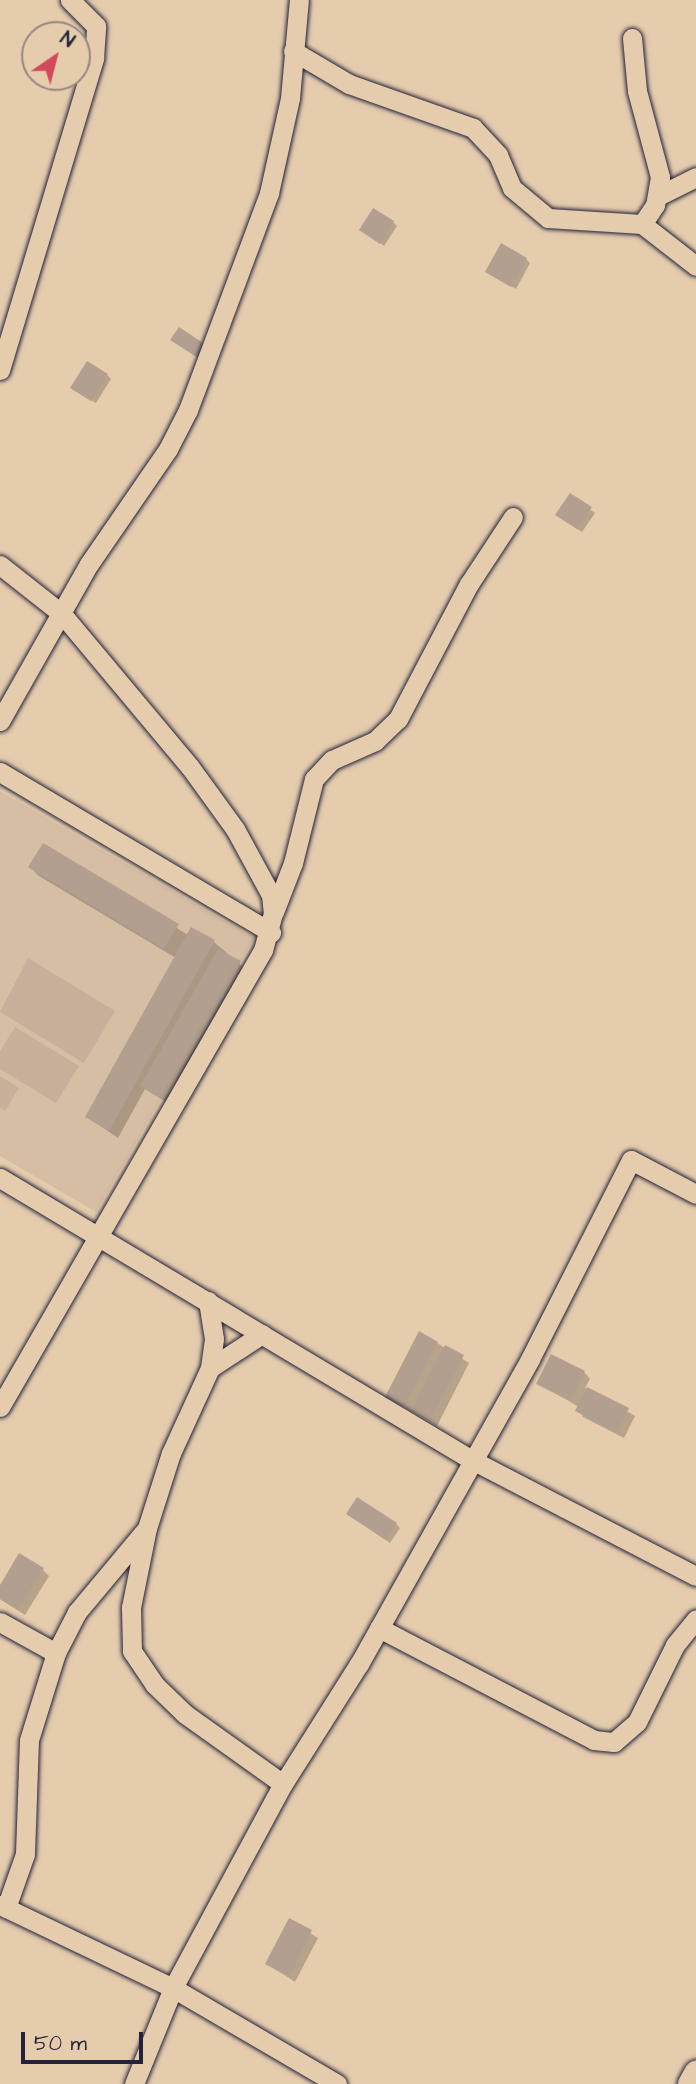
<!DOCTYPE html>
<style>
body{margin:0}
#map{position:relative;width:696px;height:2084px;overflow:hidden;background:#e5ccad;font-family:"Architects Daughter",sans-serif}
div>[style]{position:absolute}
.built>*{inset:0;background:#d6bea4}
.green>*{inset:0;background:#c6b09a}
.shadow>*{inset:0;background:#0003}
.building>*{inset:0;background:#b29f8f}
.roads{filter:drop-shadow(0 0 2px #22223b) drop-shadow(0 0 2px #22223b)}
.minor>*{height:19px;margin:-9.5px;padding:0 9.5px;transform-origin:9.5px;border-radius:9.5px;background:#e5ccad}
.major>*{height:24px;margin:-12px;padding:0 12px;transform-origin:12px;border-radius:12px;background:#e5ccad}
span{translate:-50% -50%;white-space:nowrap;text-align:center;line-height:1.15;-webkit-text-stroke:6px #e5ccad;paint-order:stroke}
.north{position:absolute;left:21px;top:21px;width:70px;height:70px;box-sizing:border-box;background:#e5ccad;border:2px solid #97887f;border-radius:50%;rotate:35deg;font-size:19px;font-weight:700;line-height:28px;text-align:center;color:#22223b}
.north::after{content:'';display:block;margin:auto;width:24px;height:32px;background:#d1495b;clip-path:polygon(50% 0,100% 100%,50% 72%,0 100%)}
.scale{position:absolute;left:21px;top:2032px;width:122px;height:32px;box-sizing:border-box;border:4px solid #22223b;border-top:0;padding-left:9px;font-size:21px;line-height:24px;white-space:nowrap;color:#22223b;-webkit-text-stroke:5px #e5ccad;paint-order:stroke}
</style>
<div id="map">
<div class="built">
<i style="clip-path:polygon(0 791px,254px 938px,96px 1212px,0 1156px)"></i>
</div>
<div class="green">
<i style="clip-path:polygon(28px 958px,115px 1011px,84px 1063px,0 1012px)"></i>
<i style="clip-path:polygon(15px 1027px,79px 1066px,56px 1103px,0 1069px,0 1051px)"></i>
<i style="clip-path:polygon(0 1076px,19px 1088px,5px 1111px,0 1107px)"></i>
</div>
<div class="shadow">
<i style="clip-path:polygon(393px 222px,397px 226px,384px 246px,361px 230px)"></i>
<i style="clip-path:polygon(526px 259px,530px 263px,516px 289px,487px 272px)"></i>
<i style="clip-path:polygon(107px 375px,111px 379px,96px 403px,77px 392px)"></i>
<i style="clip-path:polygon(570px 495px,595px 513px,582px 532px,562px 519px)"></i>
<i style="clip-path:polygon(43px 845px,188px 935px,214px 942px,248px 971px,171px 1105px,145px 1089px,118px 1138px,87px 1117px,176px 958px,39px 876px,30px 867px)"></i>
<i style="clip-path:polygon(437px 1343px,469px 1363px,437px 1426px,387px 1397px)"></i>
<i style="clip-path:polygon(584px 1372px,590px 1379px,585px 1388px,635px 1416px,624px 1438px,583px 1417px,579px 1407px,538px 1383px)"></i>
<i style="clip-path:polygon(348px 1514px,396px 1524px,400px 1528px,390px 1543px)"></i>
<i style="clip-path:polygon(42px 1569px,49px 1576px,25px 1615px,0 1599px,0 1588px)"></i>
<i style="clip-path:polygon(290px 1921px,318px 1938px,295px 1982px,268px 1964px)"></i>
</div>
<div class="building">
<i style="clip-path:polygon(373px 208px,394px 221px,380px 244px,359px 230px)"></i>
<i style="clip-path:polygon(501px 243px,527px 258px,511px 287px,485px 272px)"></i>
<i style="clip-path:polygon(179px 327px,206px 345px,198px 358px,170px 340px)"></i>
<i style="clip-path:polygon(87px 361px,108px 374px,91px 401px,70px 388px)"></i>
<i style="clip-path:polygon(570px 493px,592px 507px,577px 529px,555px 515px)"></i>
<i style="clip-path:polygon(43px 843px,179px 924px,164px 949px,28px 867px)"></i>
<i style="clip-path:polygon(191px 927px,215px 940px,109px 1131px,85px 1117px)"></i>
<i style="clip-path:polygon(218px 949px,241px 961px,161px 1098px,140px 1086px)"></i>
<i style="clip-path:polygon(419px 1331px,438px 1342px,404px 1407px,385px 1397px)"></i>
<i style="clip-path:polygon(445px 1345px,464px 1355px,430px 1421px,411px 1411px)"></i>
<i style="clip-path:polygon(551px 1354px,585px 1371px,570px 1401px,536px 1384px)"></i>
<i style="clip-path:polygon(587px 1387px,629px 1408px,617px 1433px,575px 1411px)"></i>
<i style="clip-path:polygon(357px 1497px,397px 1523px,386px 1540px,346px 1514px)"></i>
<i style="clip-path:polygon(19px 1553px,44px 1568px,18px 1610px,0 1599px,0 1585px)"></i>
<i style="clip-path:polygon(289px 1918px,312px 1930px,289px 1977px,265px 1964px)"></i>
</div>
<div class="roads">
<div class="minor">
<i style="left:632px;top:38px;width:53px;rotate:84.6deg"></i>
<i style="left:637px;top:91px;width:89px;rotate:75deg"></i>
<i style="left:660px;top:177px;width:28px;rotate:100deg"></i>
<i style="left:655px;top:205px;width:23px;rotate:124deg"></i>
<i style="left:293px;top:51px;width:65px;rotate:30.5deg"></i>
<i style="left:349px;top:84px;width:132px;rotate:19.5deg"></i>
<i style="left:473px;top:128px;width:37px;rotate:47deg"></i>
<i style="left:498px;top:155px;width:36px;rotate:67deg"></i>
<i style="left:512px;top:188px;width:47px;rotate:39.8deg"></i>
<i style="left:548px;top:218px;width:94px;rotate:3.7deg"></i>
<i style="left:642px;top:224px;width:68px;rotate:37.9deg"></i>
<i style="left:658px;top:196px;width:42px;rotate:-26.6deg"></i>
<i style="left:0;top:370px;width:326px;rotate:-73.2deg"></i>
<i style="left:94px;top:58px;width:32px;rotate:-86deg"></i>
<i style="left:96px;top:26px;width:37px;rotate:-135deg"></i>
<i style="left:0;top:565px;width:79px;rotate:38.3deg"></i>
<i style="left:62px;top:614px;width:199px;rotate:50.1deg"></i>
<i style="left:190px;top:767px;width:77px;rotate:54deg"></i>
<i style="left:235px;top:829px;width:75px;rotate:61.4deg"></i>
<i style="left:271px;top:895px;width:18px;rotate:84deg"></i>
<i style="left:273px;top:913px;width:38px;rotate:105deg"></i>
<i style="left:263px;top:950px;width:527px;rotate:119.92deg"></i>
<i style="left:0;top:721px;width:180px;rotate:-60.5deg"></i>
<i style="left:89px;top:564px;width:140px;rotate:-55.5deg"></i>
<i style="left:168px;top:449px;width:44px;rotate:-62.9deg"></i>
<i style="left:188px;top:410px;width:232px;rotate:-69.5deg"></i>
<i style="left:269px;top:193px;width:97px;rotate:-77.5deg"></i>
<i style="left:290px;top:98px;width:98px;rotate:-84.8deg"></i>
<i style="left:0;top:772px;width:315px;rotate:30.6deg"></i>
<i style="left:274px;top:912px;width:53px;rotate:-68.8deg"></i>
<i style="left:293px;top:863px;width:87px;rotate:-76deg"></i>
<i style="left:314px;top:779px;width:26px;rotate:-47deg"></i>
<i style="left:332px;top:760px;width:47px;rotate:-23.8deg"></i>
<i style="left:375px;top:741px;width:32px;rotate:-44deg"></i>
<i style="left:398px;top:719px;width:153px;rotate:-62.3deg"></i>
<i style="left:469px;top:584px;width:80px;rotate:-56.7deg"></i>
<i style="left:0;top:1178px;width:550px;rotate:30.86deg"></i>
<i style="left:472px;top:1460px;width:252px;rotate:27.4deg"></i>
<i style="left:208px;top:1301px;width:38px;rotate:81deg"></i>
<i style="left:214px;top:1339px;width:29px;rotate:98deg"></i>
<i style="left:210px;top:1368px;width:94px;rotate:114.6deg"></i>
<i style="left:171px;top:1453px;width:79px;rotate:107.7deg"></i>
<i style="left:147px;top:1528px;width:81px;rotate:101.4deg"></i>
<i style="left:131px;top:1607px;width:44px;rotate:88.7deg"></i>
<i style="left:132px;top:1651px;width:40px;rotate:56deg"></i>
<i style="left:154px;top:1684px;width:43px;rotate:44.1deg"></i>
<i style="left:185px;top:1714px;width:120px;rotate:35.5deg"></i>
<i style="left:210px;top:1368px;width:62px;rotate:-33.2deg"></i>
<i style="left:0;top:1622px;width:64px;rotate:29deg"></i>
<i style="left:379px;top:1628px;width:242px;rotate:27.5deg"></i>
<i style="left:594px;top:1740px;width:20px;rotate:6deg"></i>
<i style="left:614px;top:1742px;width:30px;rotate:-41deg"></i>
<i style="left:637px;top:1722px;width:86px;rotate:-63.7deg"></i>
<i style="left:675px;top:1645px;width:33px;rotate:-51deg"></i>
<i style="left:0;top:1905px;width:192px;rotate:25.6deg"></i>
<i style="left:173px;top:1988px;width:190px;rotate:30.3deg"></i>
<i style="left:6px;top:1908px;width:57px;rotate:-70.6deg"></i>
<i style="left:25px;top:1854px;width:114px;rotate:-88deg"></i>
<i style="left:29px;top:1740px;width:91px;rotate:-72.8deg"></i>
<i style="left:56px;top:1653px;width:46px;rotate:-62.9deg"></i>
<i style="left:77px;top:1612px;width:104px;rotate:-50.1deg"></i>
<i style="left:134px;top:2084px;width:104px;rotate:-67.9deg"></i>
<i style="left:173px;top:1988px;width:232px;rotate:-61.7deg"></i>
<i style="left:283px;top:1784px;width:142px;rotate:-57.7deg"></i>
<i style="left:359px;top:1664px;width:350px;rotate:-60.7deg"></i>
<i style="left:530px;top:1359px;width:223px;rotate:-63.1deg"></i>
<i style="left:631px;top:1160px;width:73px;rotate:27.6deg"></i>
</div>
<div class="major">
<i style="left:690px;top:2084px;width:13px;rotate:-61deg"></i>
</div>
</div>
<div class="north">N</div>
<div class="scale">50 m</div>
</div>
